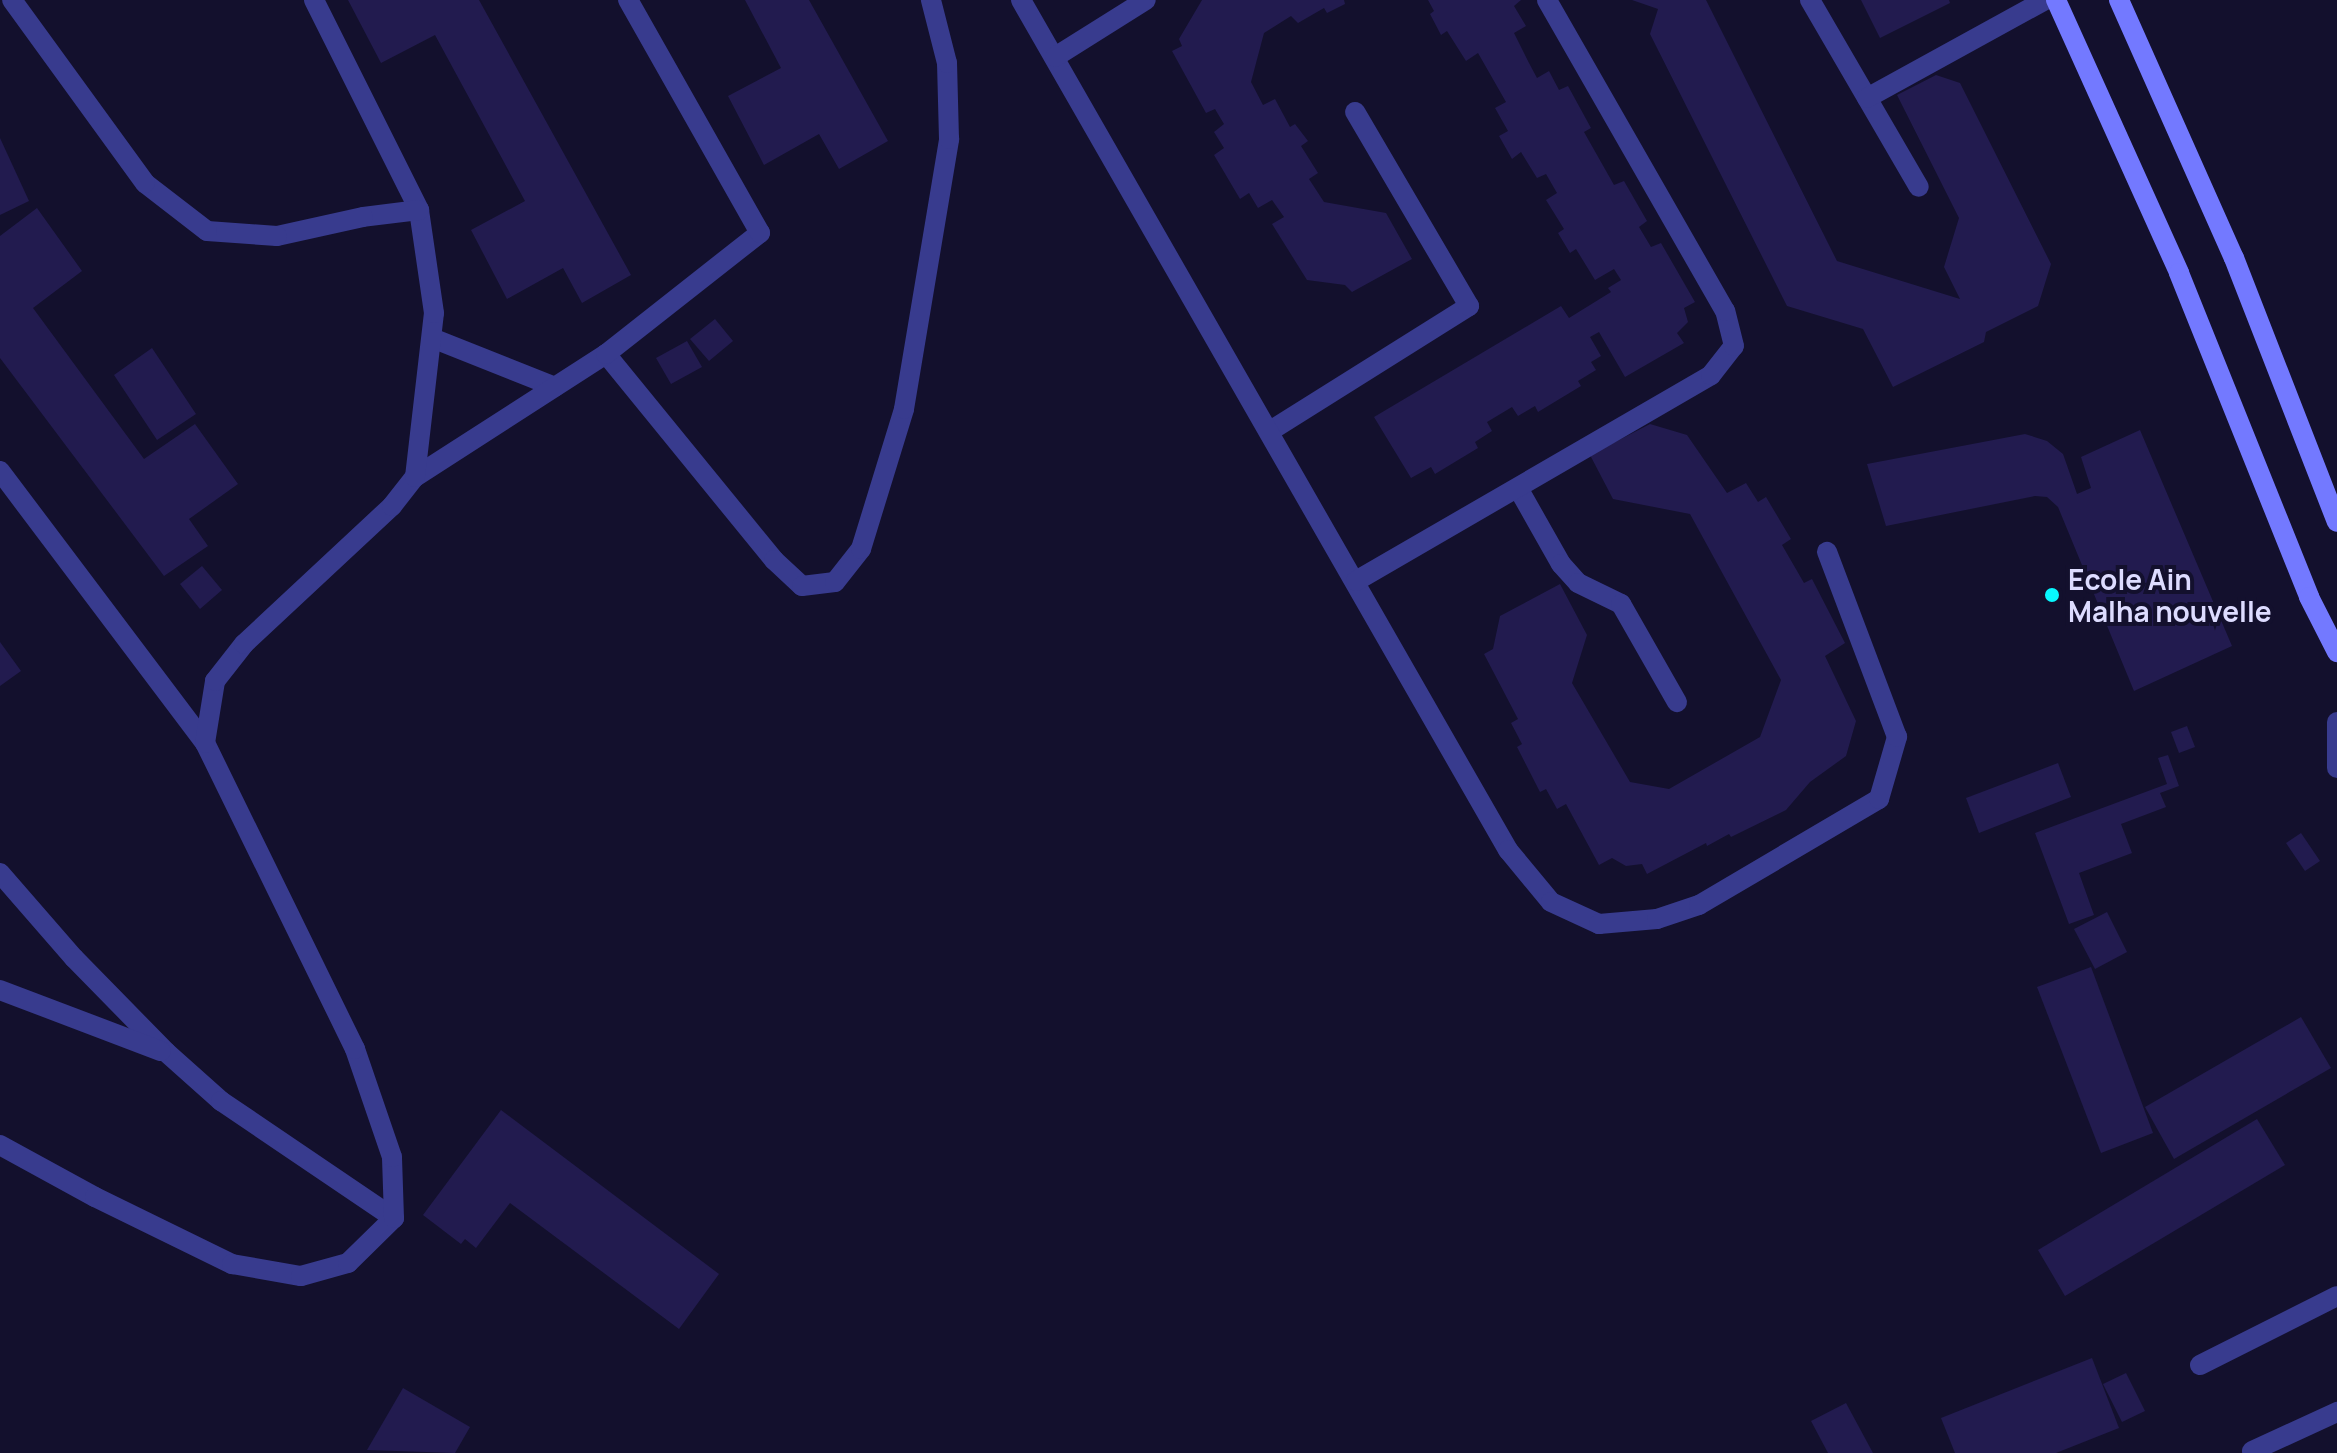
<!DOCTYPE html>
<style>
body{margin:0}
#map{position:relative;width:2337px;height:1453px;overflow:hidden;background:#13102d;font-family:Manrope,sans-serif}
div>[style]{position:absolute}
.building>*{inset:0;background:#221b4f}
.service>*{height:20px;margin:-10px;padding:0 10px;transform-origin:10px;border-radius:10px;background:#383b8e}
.minor>*{height:20px;margin:-10px;padding:0 10px;transform-origin:10px;border-radius:10px;background:#383b8e}
.tertiary>*{height:20px;margin:-10px;padding:0 10px;transform-origin:10px;border-radius:10px;background:#383b8e}
.secondary>*{height:20px;margin:-10px;padding:0 10px;transform-origin:10px;border-radius:10px;background:#7379ff}
.dots>*{width:22px;height:22px;translate:-50% -50%;box-sizing:border-box;border:4px solid #13102d;border-radius:50%}
span{translate:-50% -50%;white-space:nowrap;text-align:center;line-height:1.15;-webkit-text-stroke:8px #13102d;paint-order:stroke}
.poi-label{font-size:28px;color:#dddcff;font-weight:700}
.left{translate:0 -50%;text-align:left}
</style>
<div id="map">
<div class="building">
<i style="clip-path:polygon(348px 0,479px 0,631px 275px,582px 303px,563px 268px,507px 299px,471px 230px,525px 201px,435px 35px,381px 63px)"></i>
<i style="clip-path:polygon(745px 0,809px 0,888px 141px,839px 169px,819px 134px,764px 165px,728px 96px,781px 68px)"></i>
<i style="clip-path:polygon(1202px 0,1344px 0,1345px 4px,1327px 13px,1324px 8px,1298px 23px,1291px 16px,1264px 33px,1251px 82px,1263px 105px,1275px 99px,1290px 127px,1295px 124px,1308px 141px,1301px 146px,1318px 173px,1309px 179px,1324px 202px,1386px 213px,1412px 259px,1352px 292px,1345px 285px,1307px 280px,1272px 224px,1284px 217px,1272px 200px,1258px 208px,1249px 193px,1240px 199px,1214px 155px,1224px 148px,1214px 132px,1224px 124px,1215px 109px,1206px 113px,1172px 51px,1182px 46px,1179px 39px)"></i>
<i style="clip-path:polygon(1428px 0,1521px 0,1514px 6px,1526px 26px,1514px 33px,1529px 63px,1537px 78px,1549px 71px,1559px 90px,1568px 86px,1591px 128px,1584px 132px,1614px 185px,1624px 181px,1647px 221px,1639px 227px,1651px 247px,1661px 243px,1695px 302px,1684px 308px,1688px 322px,1677px 333px,1684px 343px,1625px 377px,1599px 332px,1590px 337px,1601px 356px,1591px 362px,1596px 370px,1578px 381px,1581px 386px,1538px 412px,1535px 406px,1518px 416px,1512px 407px,1487px 422px,1492px 431px,1475px 442px,1478px 448px,1435px 474px,1431px 467px,1411px 478px,1374px 417px,1561px 306px,1569px 318px,1611px 292px,1608px 288px,1621px 280px,1614px 269px,1595px 280px,1576px 249px,1570px 253px,1558px 233px,1564px 229px,1546px 200px,1557px 193px,1546px 174px,1537px 178px,1521px 152px,1512px 159px,1499px 136px,1508px 131px,1495px 108px,1506px 102px,1478px 53px,1466px 61px,1447px 31px,1441px 35px,1430px 14px,1434px 11px)"></i>
<i style="clip-path:polygon(1632px 0,1706px 0,1837px 261px,1960px 299px,1944px 267px,1959px 218px,1897px 95px,1936px 75px,1960px 83px,2051px 264px,2038px 306px,1986px 332px,1984px 342px,1893px 387px,1863px 329px,1787px 306px,1650px 34px,1658px 9px)"></i>
<i style="clip-path:polygon(1861px 0,1949px 0,1950px 3px,1880px 38px)"></i>
<i style="clip-path:polygon(0 138px,29px 201px,0 215px)"></i>
<i style="clip-path:polygon(37px 208px,82px 271px,33px 308px,144px 459px,195px 424px,238px 484px,189px 519px,208px 546px,164px 576px,0 358px,0 236px)"></i>
<i style="clip-path:polygon(715px 319px,733px 341px,709px 361px,690px 339px)"></i>
<i style="clip-path:polygon(687px 341px,702px 367px,671px 384px,656px 358px)"></i>
<i style="clip-path:polygon(152px 348px,196px 414px,157px 440px,114px 375px)"></i>
<i style="clip-path:polygon(1650px 424px,1687px 435px,1727px 493px,1746px 483px,1758px 502px,1766px 497px,1791px 539px,1782px 545px,1804px 583px,1812px 579px,1845px 643px,1825px 656px,1856px 721px,1846px 756px,1810px 782px,1786px 810px,1731px 837px,1729px 834px,1707px 846px,1706px 843px,1647px 874px,1642px 864px,1626px 866px,1612px 858px,1599px 865px,1566px 804px,1557px 809px,1546px 789px,1540px 792px,1517px 747px,1522px 744px,1511px 723px,1518px 719px,1484px 654px,1493px 649px,1500px 616px,1560px 584px,1587px 635px,1572px 683px,1630px 782px,1669px 789px,1760px 737px,1781px 680px,1690px 514px,1613px 499px,1590px 455px)"></i>
<i style="clip-path:polygon(2140px 430px,2232px 646px,2134px 691px,2058px 507px,2047px 497px,2035px 496px,1886px 526px,1867px 464px,2025px 434px,2047px 441px,2063px 454px,2077px 494px,2091px 488px,2081px 457px)"></i>
<i style="clip-path:polygon(202px 566px,222px 590px,200px 609px,180px 584px)"></i>
<i style="clip-path:polygon(0 642px,21px 671px,0 686px)"></i>
<i style="clip-path:polygon(2187px 726px,2195px 747px,2179px 753px,2171px 732px)"></i>
<i style="clip-path:polygon(2168px 755px,2179px 786px,2160px 793px,2166px 807px,2121px 824px,2132px 853px,2079px 873px,2094px 915px,2069px 924px,2035px 833px,2167px 784px,2158px 758px)"></i>
<i style="clip-path:polygon(2058px 763px,2071px 797px,1979px 833px,1966px 798px)"></i>
<i style="clip-path:polygon(2301px 833px,2320px 861px,2305px 871px,2286px 843px)"></i>
<i style="clip-path:polygon(2107px 912px,2127px 952px,2095px 969px,2074px 929px)"></i>
<i style="clip-path:polygon(2091px 967px,2153px 1133px,2101px 1153px,2037px 987px)"></i>
<i style="clip-path:polygon(2301px 1017px,2331px 1068px,2174px 1159px,2145px 1107px)"></i>
<i style="clip-path:polygon(501px 1110px,719px 1274px,679px 1329px,510px 1203px,476px 1248px,465px 1239px,461px 1244px,423px 1215px)"></i>
<i style="clip-path:polygon(2257px 1119px,2285px 1165px,2065px 1296px,2038px 1250px)"></i>
<i style="clip-path:polygon(2092px 1358px,2119px 1428px,2056px 1453px,1955px 1453px,1941px 1418px)"></i>
<i style="clip-path:polygon(2126px 1373px,2145px 1411px,2122px 1422px,2103px 1384px)"></i>
<i style="clip-path:polygon(403px 1388px,470px 1427px,455px 1453px,367px 1450px)"></i>
<i style="clip-path:polygon(1846px 1403px,1873px 1453px,1828px 1453px,1811px 1421px)"></i>
</div>
<div class="service">
<i style="left:1810px;top:0;width:216px;rotate:59.8deg"></i>
<i style="left:1867px;top:98px;width:203px;rotate:-28.8deg"></i>
<i style="left:432px;top:338px;width:132px;rotate:21.7deg"></i>
<i style="left:606px;top:354px;width:266px;rotate:50.8deg"></i>
<i style="left:774px;top:560px;width:38px;rotate:43deg"></i>
<i style="left:802px;top:586px;width:33px;rotate:-7deg"></i>
<i style="left:835px;top:582px;width:42px;rotate:-51.8deg"></i>
<i style="left:861px;top:549px;width:146px;rotate:-72.9deg"></i>
<i style="left:904px;top:409px;width:274px;rotate:-80.5deg"></i>
<i style="left:949px;top:139px;width:76px;rotate:-91.5deg"></i>
<i style="left:947px;top:63px;width:65px;rotate:-104.3deg"></i>
<i style="left:1270px;top:431px;width:235px;rotate:-32.1deg"></i>
<i style="left:1469px;top:306px;width:225px;rotate:-120.4deg"></i>
<i style="left:0;top:471px;width:341px;rotate:53deg"></i>
<i style="left:415px;top:477px;width:227px;rotate:-32.8deg"></i>
<i style="left:606px;top:354px;width:196px;rotate:-38.2deg"></i>
<i style="left:760px;top:233px;width:268px;rotate:-119.5deg"></i>
<i style="left:1518px;top:488px;width:87px;rotate:60.5deg"></i>
<i style="left:1561px;top:564px;width:25px;rotate:48deg"></i>
<i style="left:1578px;top:583px;width:48px;rotate:26deg"></i>
<i style="left:1621px;top:604px;width:113px;rotate:60.3deg"></i>
<i style="left:2337px;top:722px;width:46px;rotate:90deg"></i>
<i style="left:0;top:873px;width:113px;rotate:49deg"></i>
<i style="left:74px;top:958px;width:132px;rotate:45.6deg"></i>
<i style="left:166px;top:1052px;width:74px;rotate:41.7deg"></i>
<i style="left:221px;top:1101px;width:209px;rotate:34.1deg"></i>
<i style="left:0;top:990px;width:172px;rotate:20.8deg"></i>
<i style="left:2200px;top:1365px;width:153px;rotate:-26.7deg"></i>
<i style="left:2252px;top:1451px;width:94px;rotate:-24.6deg"></i>
</div>
<div class="minor">
<i style="left:314px;top:0;width:235px;rotate:63.4deg"></i>
<i style="left:1021px;top:0;width:980px;rotate:60.19deg"></i>
<i style="left:1508px;top:850px;width:67px;rotate:50.4deg"></i>
<i style="left:1551px;top:902px;width:53px;rotate:24.6deg"></i>
<i style="left:1599px;top:924px;width:58px;rotate:-4.9deg"></i>
<i style="left:1657px;top:919px;width:44px;rotate:-18.4deg"></i>
<i style="left:1699px;top:905px;width:209px;rotate:-30.5deg"></i>
<i style="left:1879px;top:799px;width:65px;rotate:-73.8deg"></i>
<i style="left:1897px;top:737px;width:198px;rotate:-110.7deg"></i>
<i style="left:1055px;top:57px;width:107px;rotate:-32.1deg"></i>
<i style="left:1356px;top:581px;width:410px;rotate:-30.1deg"></i>
<i style="left:1711px;top:375px;width:37px;rotate:-52deg"></i>
<i style="left:1734px;top:346px;width:36px;rotate:-104deg"></i>
<i style="left:1725px;top:311px;width:358px;rotate:-119.8deg"></i>
</div>
<div class="tertiary">
<i style="left:0;top:1145px;width:108px;rotate:28.7deg"></i>
<i style="left:95px;top:1197px;width:153px;rotate:26.1deg"></i>
<i style="left:232px;top:1264px;width:70px;rotate:9.9deg"></i>
<i style="left:301px;top:1276px;width:49px;rotate:-15.5deg"></i>
<i style="left:348px;top:1263px;width:64px;rotate:-44.4deg"></i>
<i style="left:394px;top:1218px;width:61px;rotate:-91.9deg"></i>
<i style="left:392px;top:1157px;width:114px;rotate:-108.9deg"></i>
<i style="left:355px;top:1049px;width:341px;rotate:-116.1deg"></i>
<i style="left:205px;top:743px;width:63px;rotate:-80.8deg"></i>
<i style="left:215px;top:681px;width:47px;rotate:-51.9deg"></i>
<i style="left:244px;top:644px;width:202px;rotate:-43deg"></i>
<i style="left:392px;top:506px;width:37px;rotate:-52deg"></i>
<i style="left:415px;top:477px;width:165px;rotate:-83.4deg"></i>
<i style="left:434px;top:313px;width:104px;rotate:-98.3deg"></i>
<i style="left:419px;top:210px;width:56px;rotate:172.9deg"></i>
<i style="left:363px;top:217px;width:88px;rotate:167.5deg"></i>
<i style="left:277px;top:236px;width:70px;rotate:-175.9deg"></i>
<i style="left:207px;top:231px;width:78px;rotate:-142.3deg"></i>
<i style="left:145px;top:183px;width:226px;rotate:-126deg"></i>
</div>
<div class="secondary">
<i style="left:2056px;top:0;width:299px;rotate:65.7deg"></i>
<i style="left:2179px;top:273px;width:349px;rotate:68.1deg"></i>
<i style="left:2309px;top:597px;width:62px;rotate:63deg"></i>
<i style="left:2119px;top:0;width:282px;rotate:66deg"></i>
<i style="left:2234px;top:258px;width:283px;rotate:68.7deg"></i>
</div>
<div class="dots">
<i style="left:2052px;top:595px;background:#08f8ff"></i>
</div>
<div class="poi-label">
<span class="left" style="left:2068px;top:595px">Ecole Ain<br>Malha nouvelle</span>
</div>
</div>
